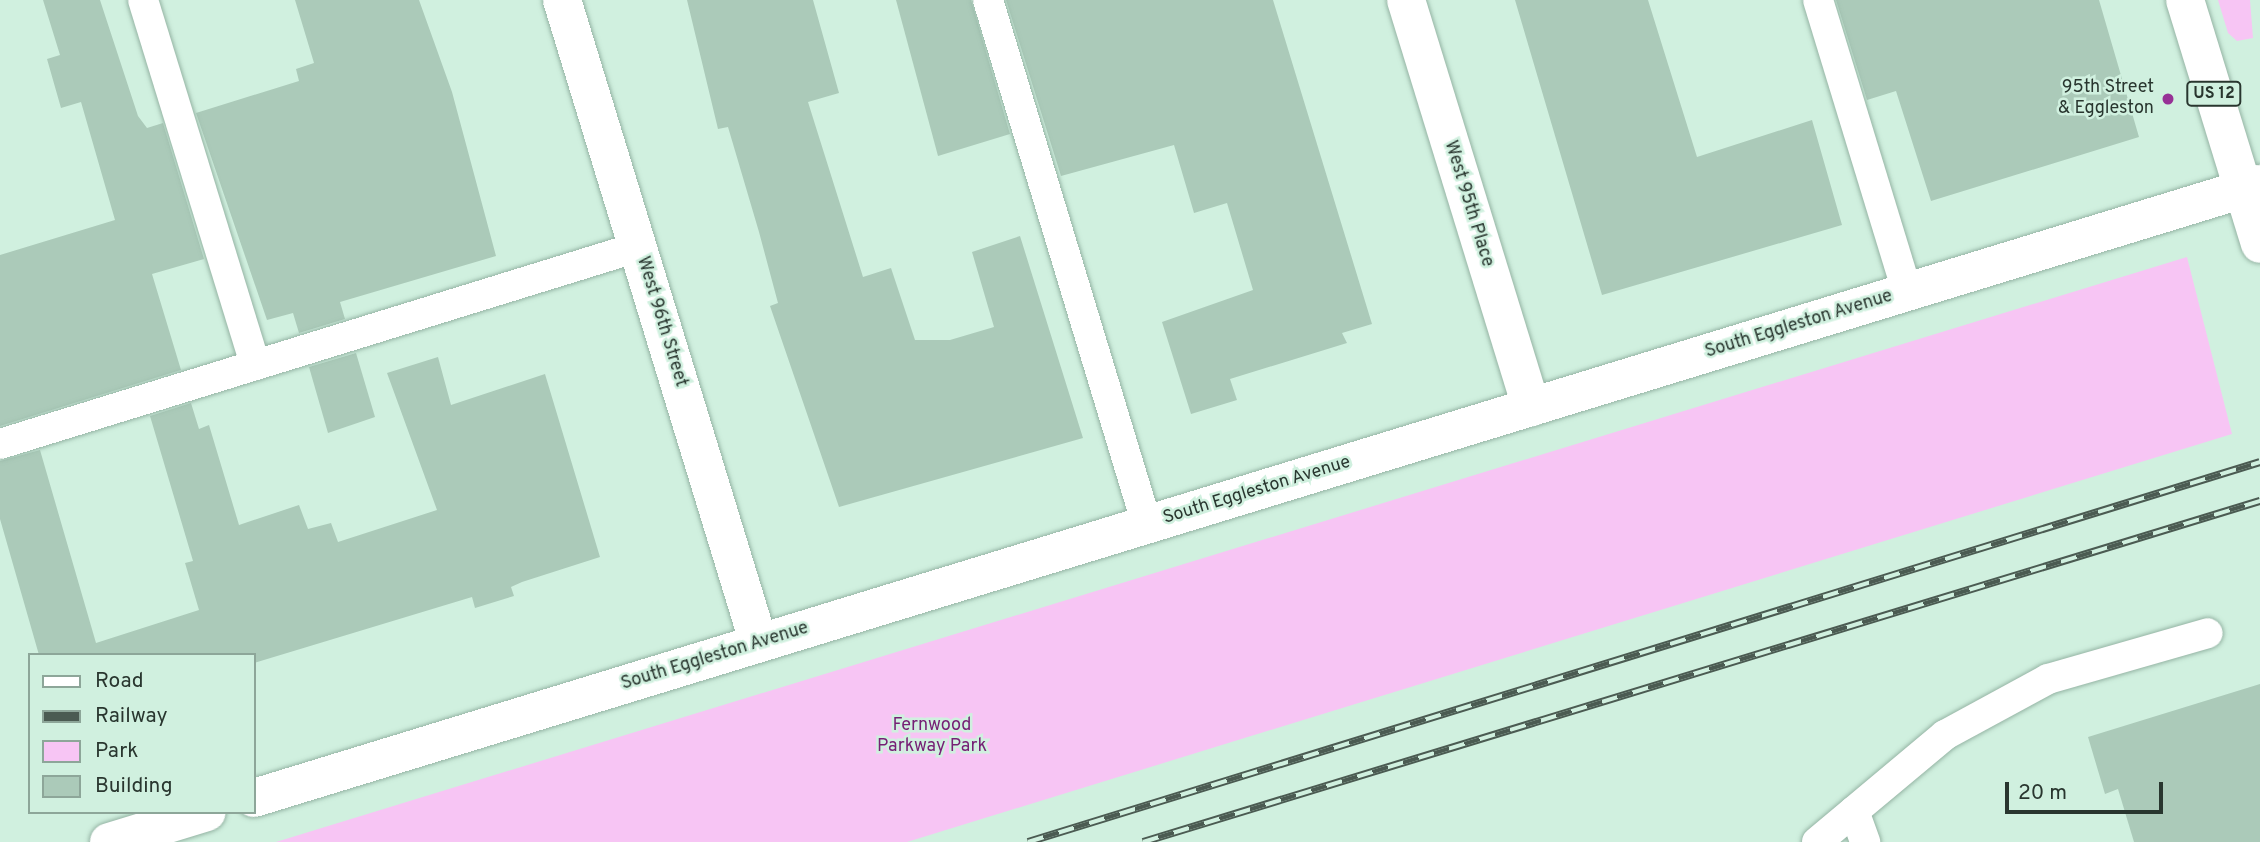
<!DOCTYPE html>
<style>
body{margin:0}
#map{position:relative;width:2260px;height:842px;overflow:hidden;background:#d0f0df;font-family:Overpass,sans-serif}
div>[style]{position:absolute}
.green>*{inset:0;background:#f7c5f4}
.building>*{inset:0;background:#abcab9}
.roads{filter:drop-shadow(0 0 2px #95b4a4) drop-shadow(0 0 2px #95b4a4)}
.lane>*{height:30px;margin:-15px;padding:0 15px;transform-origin:15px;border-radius:15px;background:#fff}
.street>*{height:38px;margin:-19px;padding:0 19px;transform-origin:19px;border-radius:19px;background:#fff}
.primary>*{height:38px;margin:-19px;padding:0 19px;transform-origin:19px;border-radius:19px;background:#fff}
.rail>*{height:8px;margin-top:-4px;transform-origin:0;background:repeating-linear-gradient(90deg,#d0f0df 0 16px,#4b5b52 0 32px);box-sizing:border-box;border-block:2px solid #4b5b52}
.dots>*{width:19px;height:19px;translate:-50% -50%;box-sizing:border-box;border:4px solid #d0f0df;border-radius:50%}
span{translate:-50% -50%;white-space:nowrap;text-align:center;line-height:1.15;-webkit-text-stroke:5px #d0f0df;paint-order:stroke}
.shield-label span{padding:2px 5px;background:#d0f0df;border:2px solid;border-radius:5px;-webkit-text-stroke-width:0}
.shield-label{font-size:16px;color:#29362f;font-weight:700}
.poi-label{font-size:18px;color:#29362f}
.right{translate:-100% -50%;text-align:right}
.street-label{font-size:18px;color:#29362f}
.park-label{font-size:18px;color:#762075}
.legend{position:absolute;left:28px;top:653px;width:228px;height:161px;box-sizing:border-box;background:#d0f0df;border:2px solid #8da699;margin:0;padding:9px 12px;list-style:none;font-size:21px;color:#29362f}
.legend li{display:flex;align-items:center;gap:14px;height:35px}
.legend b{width:35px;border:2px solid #8da699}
.scale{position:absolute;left:2005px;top:782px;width:158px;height:32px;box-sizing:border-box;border:4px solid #29362f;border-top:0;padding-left:9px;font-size:21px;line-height:24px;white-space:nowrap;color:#29362f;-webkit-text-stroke:5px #d0f0df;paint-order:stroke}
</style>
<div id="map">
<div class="green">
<i style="clip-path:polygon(2218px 0,2250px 0,2253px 38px,2237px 41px,2228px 33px)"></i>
<i style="clip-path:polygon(2187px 257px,2232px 434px,907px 842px,276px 842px)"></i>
</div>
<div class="building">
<i style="clip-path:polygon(43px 0,100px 0,138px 116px,147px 128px,163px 123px,204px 259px,152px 274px,181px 370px,0 426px,0 255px,115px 220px,81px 102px,61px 108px,47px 59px,60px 55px)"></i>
<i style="clip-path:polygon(295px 0,419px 0,452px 92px,496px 256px,340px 302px,345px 319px,299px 333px,293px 313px,267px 320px,196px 113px,299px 81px,296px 69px,314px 63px)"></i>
<i style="clip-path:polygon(687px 0,813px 0,839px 93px,808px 102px,863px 277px,891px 268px,915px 340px,950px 340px,994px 327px,972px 252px,1020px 236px,1083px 438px,839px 507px,770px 306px,778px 303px,759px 232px,728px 127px,718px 129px)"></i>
<i style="clip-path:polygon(896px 0,971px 0,1010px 134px,938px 156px)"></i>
<i style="clip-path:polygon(1006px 0,1273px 0,1372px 324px,1342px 333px,1347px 343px,1230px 379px,1237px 400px,1191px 414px,1162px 322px,1253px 290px,1227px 203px,1194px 213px,1174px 145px,1061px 176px)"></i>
<i style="clip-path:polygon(1515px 0,1648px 0,1697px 157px,1812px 120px,1842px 225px,1602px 295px)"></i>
<i style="clip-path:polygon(1836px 0,2099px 0,2139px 137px,1931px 201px,1896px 91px,1867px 100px)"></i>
<i style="clip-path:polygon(356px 353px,375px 417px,328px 433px,309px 367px)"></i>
<i style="clip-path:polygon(438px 357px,451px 405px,545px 374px,600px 557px,522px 582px,511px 587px,514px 596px,475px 608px,472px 597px,254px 663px,254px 655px,39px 655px,0 519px,0 461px,40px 450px,96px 643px,199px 610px,185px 563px,193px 561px,150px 416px,191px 403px,199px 429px,209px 425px,239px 525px,299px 505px,308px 529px,331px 523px,338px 542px,437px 510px,387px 373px)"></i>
<i style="clip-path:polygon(2260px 684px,2260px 842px,2134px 842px,2118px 789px,2105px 794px,2088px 737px)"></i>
</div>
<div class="roads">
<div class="lane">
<i style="left:143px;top:0;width:382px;rotate:72.9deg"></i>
<i style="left:988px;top:0;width:549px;rotate:73.15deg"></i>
<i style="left:1818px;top:0;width:305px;rotate:73deg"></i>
<i style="left:0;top:444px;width:668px;rotate:-17.16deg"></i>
<i style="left:1854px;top:811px;width:33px;rotate:70deg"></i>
<i style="left:1817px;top:842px;width:167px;rotate:-39.9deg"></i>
<i style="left:1945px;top:735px;width:117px;rotate:-28.5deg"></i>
<i style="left:2048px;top:679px;width:166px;rotate:-16deg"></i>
</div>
<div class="street">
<i style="left:562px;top:0;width:673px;rotate:72.99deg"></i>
<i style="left:1406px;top:0;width:426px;rotate:72.9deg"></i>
<i style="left:254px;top:798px;width:2098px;rotate:-17.02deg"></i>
<i style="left:109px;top:842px;width:102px;rotate:-17deg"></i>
</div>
<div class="primary">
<i style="left:2185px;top:0;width:255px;rotate:72.9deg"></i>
</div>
</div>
<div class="rail">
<i style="left:1028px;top:842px;width:1289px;rotate:-17.14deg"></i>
<i style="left:1143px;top:842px;width:1168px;rotate:-16.98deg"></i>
</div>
<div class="dots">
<i style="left:2168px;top:99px;background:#973196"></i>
</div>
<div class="shield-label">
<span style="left:2214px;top:94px">US 12</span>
</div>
<div class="poi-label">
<span class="right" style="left:2154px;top:99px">95th Street<br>&amp; Eggleston</span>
</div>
<div class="street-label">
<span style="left:1468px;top:204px;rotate:73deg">West 95th Place</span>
<span style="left:661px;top:322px;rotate:73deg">West 96th Street</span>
<span style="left:1799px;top:325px;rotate:-17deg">South Eggleston Avenue</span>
<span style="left:1257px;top:491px;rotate:-17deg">South Eggleston Avenue</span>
<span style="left:715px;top:657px;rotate:-17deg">South Eggleston Avenue</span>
</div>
<div class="park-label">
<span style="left:932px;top:737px">Fernwood<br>Parkway Park</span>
</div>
<ul class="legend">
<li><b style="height:9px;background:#fff"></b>Road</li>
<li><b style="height:9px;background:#4b5b52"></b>Railway</li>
<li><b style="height:19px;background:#f7c5f4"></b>Park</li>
<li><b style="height:19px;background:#abcab9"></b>Building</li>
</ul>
<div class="scale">20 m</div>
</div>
